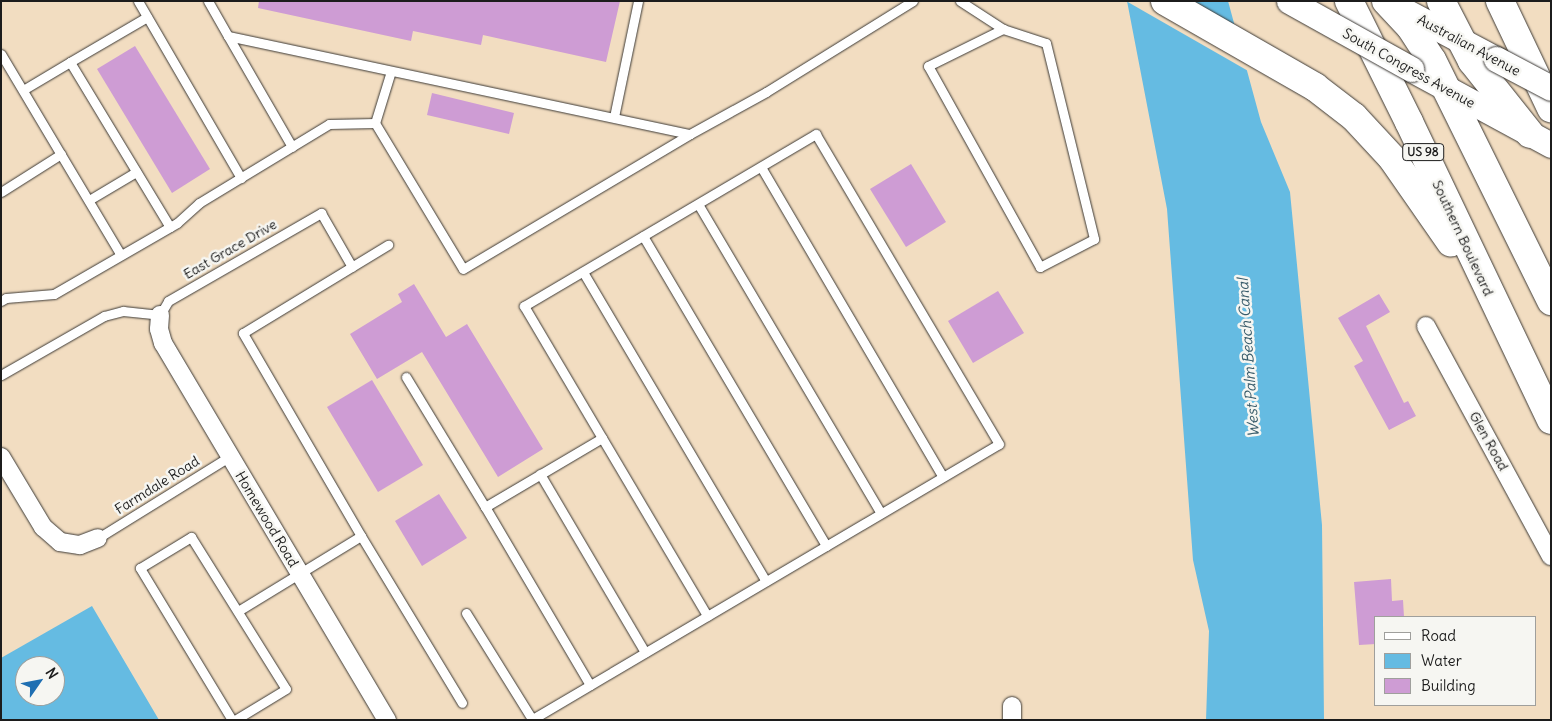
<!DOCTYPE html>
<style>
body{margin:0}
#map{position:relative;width:1552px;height:721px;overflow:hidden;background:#f2ddc1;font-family:Delius,sans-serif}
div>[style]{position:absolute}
.water>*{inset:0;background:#65bbe2}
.pier>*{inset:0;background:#f2ddc1}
.building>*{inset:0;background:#ce9cd4}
.roads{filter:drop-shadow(0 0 1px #3c3935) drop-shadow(0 0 1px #3c3935)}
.lane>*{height:9px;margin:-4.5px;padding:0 4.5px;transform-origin:4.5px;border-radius:4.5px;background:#fff}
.street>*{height:18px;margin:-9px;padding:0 9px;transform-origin:9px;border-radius:9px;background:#fff}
.secondary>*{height:25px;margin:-12.5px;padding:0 12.5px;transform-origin:12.5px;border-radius:12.5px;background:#fff}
.highway>*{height:28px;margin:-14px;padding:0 14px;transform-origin:14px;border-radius:14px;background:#fff}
.bridges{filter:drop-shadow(0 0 1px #3c3935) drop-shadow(0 0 1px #3c3935)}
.secondary-bridge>*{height:25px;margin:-12.5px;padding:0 12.5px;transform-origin:12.5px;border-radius:12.5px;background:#fff}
span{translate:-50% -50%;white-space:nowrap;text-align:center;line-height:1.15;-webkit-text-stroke:5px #f6f6f2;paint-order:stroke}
.shield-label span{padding:1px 4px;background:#f6f6f2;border:1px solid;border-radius:4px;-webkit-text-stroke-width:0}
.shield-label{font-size:12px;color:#1c1c1c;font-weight:700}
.street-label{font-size:14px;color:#1c1c1c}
.water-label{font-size:15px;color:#395c6b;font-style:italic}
.frame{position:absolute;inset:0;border:2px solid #1c1c1c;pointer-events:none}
.legend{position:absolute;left:1374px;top:616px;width:162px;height:90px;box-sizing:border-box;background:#f6f6f2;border:1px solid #9f9f9c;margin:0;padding:6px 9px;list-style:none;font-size:15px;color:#1c1c1c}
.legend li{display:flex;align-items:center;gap:10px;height:25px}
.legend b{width:25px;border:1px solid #9f9f9c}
.north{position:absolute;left:15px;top:656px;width:50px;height:50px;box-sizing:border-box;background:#f6f6f2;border:1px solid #9f9f9c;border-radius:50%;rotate:57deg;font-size:14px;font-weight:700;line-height:20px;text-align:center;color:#1c1c1c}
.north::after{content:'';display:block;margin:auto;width:18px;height:22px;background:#1f6fb2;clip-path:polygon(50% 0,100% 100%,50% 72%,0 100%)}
</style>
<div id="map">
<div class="water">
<i style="clip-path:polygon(1127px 1px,1228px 1px,1261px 122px,1290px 192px,1322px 525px,1324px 720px,1206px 720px,1209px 631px,1193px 560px,1167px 209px)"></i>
<i style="clip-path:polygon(evenodd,92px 606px,159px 720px,1px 720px,1px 658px,92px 606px,25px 666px,55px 666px,55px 696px,25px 696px,25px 666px)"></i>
</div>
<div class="pier">
<i style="clip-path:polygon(1126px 1px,1193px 1px,1238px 27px,1250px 72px)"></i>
</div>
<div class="building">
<i style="clip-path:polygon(259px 1px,620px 1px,606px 62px,483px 35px,481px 45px,413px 31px,411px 41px,258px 8px)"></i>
<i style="clip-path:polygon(135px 46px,210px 169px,172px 193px,97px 69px)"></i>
<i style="clip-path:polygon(432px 93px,514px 113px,509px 134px,427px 115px)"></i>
<i style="clip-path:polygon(911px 164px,946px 222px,906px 247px,870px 189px)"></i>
<i style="clip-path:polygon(414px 284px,446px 337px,467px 324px,543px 449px,498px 477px,422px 352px,377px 379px,350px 334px,402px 302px,398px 294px)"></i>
<i style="clip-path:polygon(998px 291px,1024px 333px,973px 363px,948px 321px)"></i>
<i style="clip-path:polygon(1379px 294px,1390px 312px,1366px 326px,1404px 403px,1408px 401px,1416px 416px,1389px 430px,1354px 366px,1363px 361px,1338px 318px)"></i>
<i style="clip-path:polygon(372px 380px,423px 465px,378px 492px,327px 407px)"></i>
<i style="clip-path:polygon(439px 494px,467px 538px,422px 566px,395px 521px)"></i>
<i style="clip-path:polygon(1391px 579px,1392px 601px,1403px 600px,1404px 617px,1376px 617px,1376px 644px,1359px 645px,1354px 582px)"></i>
</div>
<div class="roads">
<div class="lane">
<i style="left:138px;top:1px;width:205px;rotate:59.8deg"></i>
<i style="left:208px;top:1px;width:40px;rotate:60.3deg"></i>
<i style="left:228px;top:36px;width:472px;rotate:12deg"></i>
<i style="left:690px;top:134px;width:87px;rotate:-28.9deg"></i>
<i style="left:766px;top:92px;width:173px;rotate:-31.8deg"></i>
<i style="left:960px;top:1px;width:51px;rotate:33.1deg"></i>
<i style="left:1003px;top:29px;width:45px;rotate:18deg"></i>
<i style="left:1046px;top:43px;width:202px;rotate:76.2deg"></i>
<i style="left:1094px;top:239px;width:61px;rotate:152.6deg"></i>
<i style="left:1040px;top:267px;width:230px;rotate:-119.1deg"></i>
<i style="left:928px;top:66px;width:84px;rotate:-26.3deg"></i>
<i style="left:147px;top:17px;width:89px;rotate:149.7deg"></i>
<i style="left:70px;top:62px;width:193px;rotate:58.8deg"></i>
<i style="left:228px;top:36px;width:128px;rotate:60deg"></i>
<i style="left:1px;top:54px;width:234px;rotate:59.2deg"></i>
<i style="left:391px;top:71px;width:54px;rotate:107.1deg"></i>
<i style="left:375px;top:123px;width:170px;rotate:58.9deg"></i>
<i style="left:463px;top:269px;width:264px;rotate:-30.7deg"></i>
<i style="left:23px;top:90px;width:55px;rotate:-30.8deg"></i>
<i style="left:614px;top:117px;width:118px;rotate:-78.3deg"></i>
<i style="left:761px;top:167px;width:359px;rotate:59.6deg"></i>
<i style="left:1px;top:192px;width:71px;rotate:-32.3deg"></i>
<i style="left:89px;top:200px;width:55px;rotate:-30.8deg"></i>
<i style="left:698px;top:204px;width:359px;rotate:59.4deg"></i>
<i style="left:643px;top:236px;width:360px;rotate:59.4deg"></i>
<i style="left:583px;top:272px;width:359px;rotate:59.4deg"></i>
<i style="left:1px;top:301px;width:6px;rotate:-31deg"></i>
<i style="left:6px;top:298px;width:48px;rotate:-4.8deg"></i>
<i style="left:54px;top:294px;width:142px;rotate:-30deg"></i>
<i style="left:177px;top:223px;width:30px;rotate:-42deg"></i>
<i style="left:199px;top:203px;width:152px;rotate:-31.3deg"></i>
<i style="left:329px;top:124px;width:46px;rotate:-1.2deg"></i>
<i style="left:1px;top:375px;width:119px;rotate:-29.8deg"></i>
<i style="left:104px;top:316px;width:20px;rotate:-15deg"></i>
<i style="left:123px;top:311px;width:37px;rotate:6deg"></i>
<i style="left:160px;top:315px;width:16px;rotate:-60deg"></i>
<i style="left:168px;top:301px;width:177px;rotate:-29.9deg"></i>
<i style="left:321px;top:213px;width:62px;rotate:60.1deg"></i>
<i style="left:406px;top:377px;width:152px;rotate:58.7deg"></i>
<i style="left:540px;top:474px;width:207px;rotate:59.5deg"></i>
<i style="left:361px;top:536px;width:235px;rotate:-120.2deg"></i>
<i style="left:243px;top:333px;width:170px;rotate:-31.3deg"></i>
<i style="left:98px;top:538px;width:155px;rotate:-31.8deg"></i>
<i style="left:238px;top:611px;width:144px;rotate:-31.4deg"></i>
<i style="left:361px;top:536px;width:195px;rotate:58.8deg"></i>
<i style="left:466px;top:613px;width:125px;rotate:58.1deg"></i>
<i style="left:590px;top:685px;width:207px;rotate:-120.5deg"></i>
<i style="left:485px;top:507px;width:136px;rotate:-30.5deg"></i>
<i style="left:232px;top:720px;width:178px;rotate:-121.2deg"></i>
<i style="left:140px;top:568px;width:60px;rotate:-31.3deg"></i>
<i style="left:191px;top:537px;width:179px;rotate:58deg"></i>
<i style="left:286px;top:689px;width:60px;rotate:148.7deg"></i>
<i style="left:531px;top:720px;width:543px;rotate:-30.53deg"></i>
<i style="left:999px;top:444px;width:360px;rotate:-120.6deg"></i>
<i style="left:816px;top:134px;width:339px;rotate:149.5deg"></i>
<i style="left:524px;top:306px;width:360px;rotate:59.4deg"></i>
</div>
<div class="street">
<i style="left:160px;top:315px;width:14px;rotate:94deg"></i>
<i style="left:159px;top:329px;width:15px;rotate:74deg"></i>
<i style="left:163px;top:343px;width:439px;rotate:59.3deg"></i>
<i style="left:1426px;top:326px;width:262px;rotate:61.5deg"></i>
<i style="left:1px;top:457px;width:82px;rotate:59deg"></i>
<i style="left:43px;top:527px;width:23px;rotate:41deg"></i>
<i style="left:60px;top:542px;width:20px;rotate:9deg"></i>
<i style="left:80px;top:545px;width:19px;rotate:-21deg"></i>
<i style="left:1012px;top:706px;width:14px;rotate:90deg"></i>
</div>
<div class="secondary">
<i style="left:1392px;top:4px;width:118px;rotate:27.9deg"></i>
<i style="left:1411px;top:69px;width:159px;rotate:28.5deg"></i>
</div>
<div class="highway">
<i style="left:1165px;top:1px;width:173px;rotate:29.8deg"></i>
<i style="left:1315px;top:87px;width:49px;rotate:37.6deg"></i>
<i style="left:1354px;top:117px;width:56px;rotate:47.2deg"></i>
<i style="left:1392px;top:158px;width:103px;rotate:55.2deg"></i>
<i style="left:1349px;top:1px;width:135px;rotate:63.6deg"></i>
<i style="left:1409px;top:122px;width:330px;rotate:64.5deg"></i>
<i style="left:1386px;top:1px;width:37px;rotate:47deg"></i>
<i style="left:1411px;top:28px;width:38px;rotate:57deg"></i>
<i style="left:1432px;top:60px;width:269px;rotate:63.7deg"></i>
<i style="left:1441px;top:1px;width:68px;rotate:62.7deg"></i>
<i style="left:1472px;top:61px;width:93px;rotate:51.5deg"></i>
<i style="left:1500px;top:1px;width:119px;rotate:64.5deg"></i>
</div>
</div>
<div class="bridges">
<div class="secondary-bridge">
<i style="left:1289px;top:1px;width:140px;rotate:29.1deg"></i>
<i style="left:1496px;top:59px;width:62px;rotate:27.8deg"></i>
</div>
</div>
<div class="shield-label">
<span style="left:1423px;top:152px">US 98</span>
</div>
<div class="street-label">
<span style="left:1469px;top:45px;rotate:28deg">Australian Avenue</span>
<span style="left:1409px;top:68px;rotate:29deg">South Congress Avenue</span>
<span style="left:1463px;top:238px;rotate:65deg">Southern Boulevard</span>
<span style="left:230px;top:249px;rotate:-30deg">East Grace Drive</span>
<span style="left:1489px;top:441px;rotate:61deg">Glen Road</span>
<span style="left:157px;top:485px;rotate:-32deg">Farmdale Road</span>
<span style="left:267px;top:519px;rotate:59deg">Homewood Road</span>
</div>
<div class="water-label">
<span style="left:1248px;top:358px;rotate:-94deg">West Palm Beach Canal</span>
</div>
<div class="frame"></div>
<ul class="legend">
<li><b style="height:6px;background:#fff"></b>Road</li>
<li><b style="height:14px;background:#65bbe2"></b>Water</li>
<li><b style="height:14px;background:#ce9cd4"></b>Building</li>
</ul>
<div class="north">N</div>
</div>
